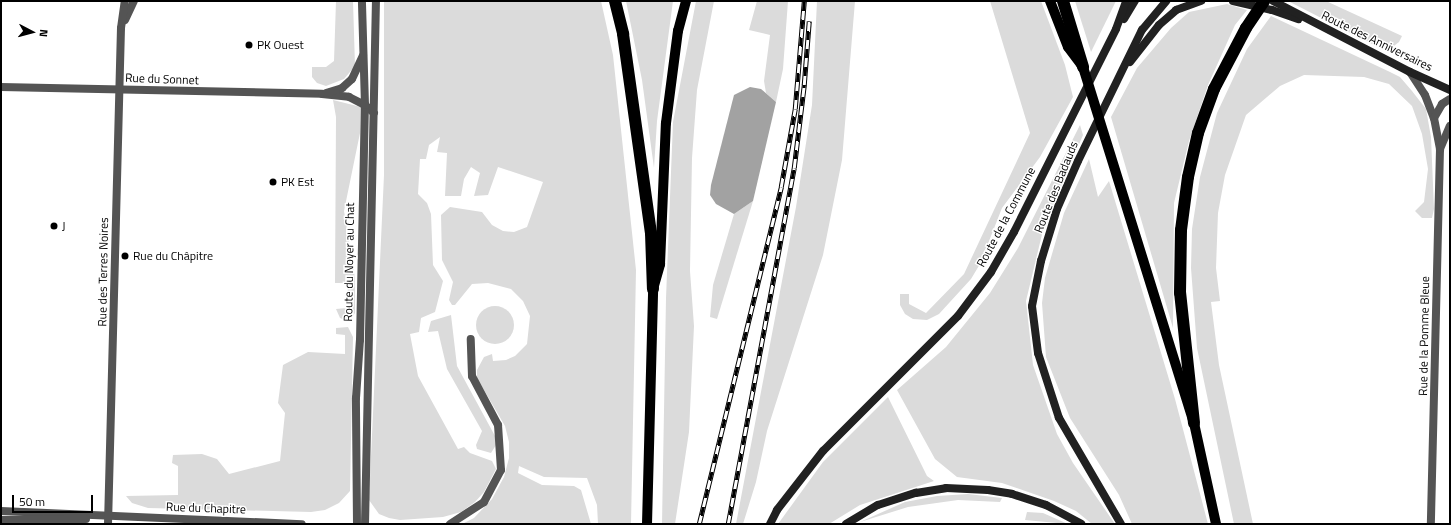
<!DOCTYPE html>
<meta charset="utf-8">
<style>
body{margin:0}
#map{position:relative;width:1451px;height:525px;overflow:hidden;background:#fff;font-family:"Titillium Web",sans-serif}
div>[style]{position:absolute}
.green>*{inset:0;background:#dbdbdb}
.round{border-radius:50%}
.water>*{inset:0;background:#a2a2a2}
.minor>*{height:8px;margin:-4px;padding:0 4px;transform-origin:4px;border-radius:4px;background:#545454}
.tertiary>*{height:8px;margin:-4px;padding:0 4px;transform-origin:4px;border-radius:4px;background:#545454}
.secondary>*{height:8px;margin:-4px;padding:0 4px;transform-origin:4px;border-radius:4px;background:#212121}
.primary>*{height:10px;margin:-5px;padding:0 5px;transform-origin:5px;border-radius:5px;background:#000}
.motorway>*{height:12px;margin:-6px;padding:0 6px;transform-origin:6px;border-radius:6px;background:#000}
.rail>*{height:4.5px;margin-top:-2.25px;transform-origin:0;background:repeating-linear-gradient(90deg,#fff 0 9px,#000 0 18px);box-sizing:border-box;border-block:1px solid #000}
.dots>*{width:11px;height:11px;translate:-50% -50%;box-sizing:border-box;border:2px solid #fff;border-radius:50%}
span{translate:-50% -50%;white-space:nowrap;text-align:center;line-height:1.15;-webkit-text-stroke:3px #fff;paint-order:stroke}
.street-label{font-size:12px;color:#000}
.poi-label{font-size:12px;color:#000}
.left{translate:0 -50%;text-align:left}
.frame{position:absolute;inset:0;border:2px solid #000;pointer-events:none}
.north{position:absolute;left:12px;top:12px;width:40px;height:40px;-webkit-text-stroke:3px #fff;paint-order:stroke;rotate:96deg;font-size:11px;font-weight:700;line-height:16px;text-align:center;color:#000}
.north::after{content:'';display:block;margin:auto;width:14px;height:18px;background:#000;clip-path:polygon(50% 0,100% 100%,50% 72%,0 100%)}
.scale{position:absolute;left:12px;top:495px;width:81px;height:18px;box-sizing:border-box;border:2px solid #000;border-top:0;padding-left:5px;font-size:12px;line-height:14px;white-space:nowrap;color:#000;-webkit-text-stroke:3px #fff;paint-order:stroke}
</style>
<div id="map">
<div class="green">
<i style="clip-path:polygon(336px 1px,353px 1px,355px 66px,344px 79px,326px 86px,317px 83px,312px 77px,312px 67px,326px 67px,334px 61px)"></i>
<i style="clip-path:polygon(384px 1px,601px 1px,613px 55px,636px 270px,631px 524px,598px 524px,597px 505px,587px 478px,544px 477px,519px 466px,518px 473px,542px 485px,574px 486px,581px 490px,591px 524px,462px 524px,474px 518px,492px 499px,504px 477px,509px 458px,509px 442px,505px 426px,477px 378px,477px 370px,484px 357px,492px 354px,493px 361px,506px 360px,515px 356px,527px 344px,530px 316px,523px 301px,511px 289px,488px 283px,472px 284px,455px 305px,452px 305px,449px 300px,453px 282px,442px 260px,441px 215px,450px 207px,482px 212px,492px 225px,503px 231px,514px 232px,527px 227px,543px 182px,498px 167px,488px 195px,474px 196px,480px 173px,471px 167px,464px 179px,461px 196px,445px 196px,447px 153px,437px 152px,440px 137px,429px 145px,426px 159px,420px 159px,418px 194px,427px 203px,431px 214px,433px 265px,443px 281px,435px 312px,421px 318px,419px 332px,410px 334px,418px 376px,458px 449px,464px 447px,470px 453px,492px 461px,496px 469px,484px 492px,475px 502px,461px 512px,443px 517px,400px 520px,389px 518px,379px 514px,369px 500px,384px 175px)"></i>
<i style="clip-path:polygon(626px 1px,673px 1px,657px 121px,654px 168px,642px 80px)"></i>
<i style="clip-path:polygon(696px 1px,714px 1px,697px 90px,692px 158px,690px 271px,694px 326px,689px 432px,675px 524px,662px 524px,666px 298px,673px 122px)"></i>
<i style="clip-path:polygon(757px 1px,788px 1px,783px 69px,776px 102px,766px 93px,764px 81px,770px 35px,749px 30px)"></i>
<i style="clip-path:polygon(817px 1px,855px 1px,842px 160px,823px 255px,767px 431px,756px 482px,743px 524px,736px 524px,796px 207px,812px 105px)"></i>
<i style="clip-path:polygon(990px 1px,1041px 1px,1065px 65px,1073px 97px,1040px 157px,1002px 208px,980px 264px,971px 279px,939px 314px,927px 320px,913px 319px,905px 314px,900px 305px,900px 294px,909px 294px,909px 304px,926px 313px,964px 274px,1030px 133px)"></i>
<i style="clip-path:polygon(1075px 1px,1116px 1px,1091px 52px)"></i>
<i style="clip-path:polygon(1288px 1px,1326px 1px,1402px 36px,1399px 42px,1390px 49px,1382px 49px)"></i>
<i style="clip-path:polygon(1227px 4px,1247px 10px,1235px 25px,1208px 85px,1189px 141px,1174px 203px,1173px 328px,1111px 117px,1137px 68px,1171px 28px,1189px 12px)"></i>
<i style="clip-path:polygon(1271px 16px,1390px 72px,1400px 77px,1412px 91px,1426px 109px,1431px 137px,1434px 209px,1432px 218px,1422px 218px,1415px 211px,1424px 202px,1428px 169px,1422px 134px,1412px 106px,1389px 84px,1364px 77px,1304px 75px,1280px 86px,1246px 115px,1225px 175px,1218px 213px,1216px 268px,1220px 301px,1211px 302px,1219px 365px,1253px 524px,1234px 524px,1197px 348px,1191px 268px,1192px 229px,1200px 177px,1217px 113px,1247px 49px)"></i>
<i style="clip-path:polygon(333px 100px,361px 107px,360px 133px,344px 211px,355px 278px,355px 313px,351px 319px,345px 320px,340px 318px,336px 309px,347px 308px,348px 283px,335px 283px,336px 117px)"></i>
<i style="clip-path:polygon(1080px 125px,1083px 135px,1044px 226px,1026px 301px,1033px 365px,1057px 434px,1073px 463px,1115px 524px,1092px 524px,1076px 511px,1054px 501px,1002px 483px,957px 477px,935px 459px,897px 390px,946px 347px,990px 293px,1018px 248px)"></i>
<i style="clip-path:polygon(1089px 159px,1098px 197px,1109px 181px,1175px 399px,1208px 524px,1132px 524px,1119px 495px,1070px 418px,1046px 357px,1042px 303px,1045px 278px,1064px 213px)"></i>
<i style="clip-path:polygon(753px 201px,717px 319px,710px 317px,713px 285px,734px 214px)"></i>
<i class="round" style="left:476px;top:306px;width:38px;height:38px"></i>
<i style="clip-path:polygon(451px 315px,457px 366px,495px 436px,496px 445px,491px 453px,477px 449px,476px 445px,482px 431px,447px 369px,438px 331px,428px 332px,431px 321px)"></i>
<i style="clip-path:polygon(348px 327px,353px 337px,350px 491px,339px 503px,325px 510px,311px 512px,148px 508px,132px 503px,126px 496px,178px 495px,178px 466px,172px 463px,173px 455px,202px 454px,217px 459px,229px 474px,280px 461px,285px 413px,278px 403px,283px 365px,308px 352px,345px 354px,345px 335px,336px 334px,336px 328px)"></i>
<i style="clip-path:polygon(888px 397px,927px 476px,934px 481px,860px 505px,829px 524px,778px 524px,823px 462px)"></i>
<i style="clip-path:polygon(968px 494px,1002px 498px,1000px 502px,958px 500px,908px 507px,860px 522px,905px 502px,937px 496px)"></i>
<i style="clip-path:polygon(1027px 512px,1043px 513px,1068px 524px,1025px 520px)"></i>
</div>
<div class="water">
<i style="clip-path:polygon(750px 87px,761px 89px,776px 102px,753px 201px,734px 214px,716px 204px,710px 195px,711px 185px,734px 95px)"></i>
</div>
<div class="minor">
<i style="left:125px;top:20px;width:21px;rotate:-65deg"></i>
<i style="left:1410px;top:72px;width:27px;rotate:57deg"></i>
<i style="left:1425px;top:95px;width:25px;rotate:69deg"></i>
<i style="left:1434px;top:118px;width:32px;rotate:79deg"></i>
<i style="left:1440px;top:149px;width:375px;rotate:91.4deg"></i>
<i style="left:1px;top:87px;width:321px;rotate:1.2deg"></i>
<i style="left:322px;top:94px;width:27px;rotate:6deg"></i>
<i style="left:349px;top:97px;width:18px;rotate:27deg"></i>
<i style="left:365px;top:105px;width:12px;rotate:42deg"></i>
<i style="left:326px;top:93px;width:17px;rotate:-17deg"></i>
<i style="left:342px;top:88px;width:13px;rotate:-42deg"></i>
<i style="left:352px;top:79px;width:26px;rotate:-65deg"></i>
<i style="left:1434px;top:118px;width:16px;rotate:-60deg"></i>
<i style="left:1442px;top:104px;width:9px;rotate:-32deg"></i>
<i style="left:1440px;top:149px;width:25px;rotate:-67deg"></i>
<i style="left:1px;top:511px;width:301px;rotate:2.5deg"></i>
<i style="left:1px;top:520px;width:85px;rotate:-0.7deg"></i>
<i style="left:108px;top:524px;width:496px;rotate:-88.5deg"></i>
<i style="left:121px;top:28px;width:27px;rotate:-82deg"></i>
<i style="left:450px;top:524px;width:40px;rotate:-32.9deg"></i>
<i style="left:484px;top:502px;width:36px;rotate:-62deg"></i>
<i style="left:501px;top:470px;width:45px;rotate:-93.8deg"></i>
<i style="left:498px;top:425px;width:55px;rotate:-118deg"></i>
<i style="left:472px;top:376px;width:37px;rotate:-92deg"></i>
</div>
<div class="tertiary">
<i style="left:357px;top:524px;width:126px;rotate:-90.5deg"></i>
<i style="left:356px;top:398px;width:58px;rotate:-86.1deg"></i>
<i style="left:360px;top:340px;width:235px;rotate:-88.8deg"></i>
<i style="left:365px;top:105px;width:104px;rotate:-91.7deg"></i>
<i style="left:365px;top:524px;width:523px;rotate:-88.8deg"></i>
</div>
<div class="secondary">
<i style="left:1233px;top:1px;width:40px;rotate:13deg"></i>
<i style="left:1272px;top:10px;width:28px;rotate:19deg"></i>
<i style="left:1273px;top:1px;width:154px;rotate:27.4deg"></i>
<i style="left:1410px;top:72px;width:44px;rotate:24.2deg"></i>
<i style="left:1124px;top:19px;width:21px;rotate:-59deg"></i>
<i style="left:1130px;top:62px;width:47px;rotate:-51.9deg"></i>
<i style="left:1159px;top:25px;width:23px;rotate:-41deg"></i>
<i style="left:1176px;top:10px;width:27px;rotate:-20deg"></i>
<i style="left:770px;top:524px;width:16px;rotate:-63deg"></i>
<i style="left:777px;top:510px;width:75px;rotate:-52.1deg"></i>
<i style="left:823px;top:451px;width:191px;rotate:-45deg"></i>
<i style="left:958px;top:316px;width:55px;rotate:-53.1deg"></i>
<i style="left:991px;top:272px;width:46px;rotate:-60.1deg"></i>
<i style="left:1014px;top:232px;width:227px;rotate:-63.3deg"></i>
<i style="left:1116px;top:29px;width:30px;rotate:-70deg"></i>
<i style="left:846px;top:524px;width:37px;rotate:-31deg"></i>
<i style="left:878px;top:505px;width:40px;rotate:-18deg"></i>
<i style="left:916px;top:493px;width:30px;rotate:-9deg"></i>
<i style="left:946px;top:488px;width:42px;rotate:2.7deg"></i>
<i style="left:988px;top:490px;width:24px;rotate:9deg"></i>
<i style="left:1012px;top:494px;width:36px;rotate:18deg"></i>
<i style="left:1046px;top:505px;width:40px;rotate:28deg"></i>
<i style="left:1121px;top:524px;width:123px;rotate:-120.3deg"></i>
<i style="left:1059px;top:418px;width:68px;rotate:-107.9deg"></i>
<i style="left:1038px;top:353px;width:47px;rotate:-97.3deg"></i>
<i style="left:1032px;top:306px;width:46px;rotate:-78.7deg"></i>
<i style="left:1041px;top:261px;width:54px;rotate:-72.9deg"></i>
<i style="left:1057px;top:209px;width:52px;rotate:-66.4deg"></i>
<i style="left:1078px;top:161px;width:146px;rotate:-64deg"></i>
<i style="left:1142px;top:30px;width:38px;rotate:-50deg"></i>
</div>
<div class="primary">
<i style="left:1050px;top:1px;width:49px;rotate:68.6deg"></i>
<i style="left:1068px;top:47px;width:25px;rotate:53deg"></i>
<i style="left:1083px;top:67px;width:373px;rotate:72.7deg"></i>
<i style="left:1194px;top:423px;width:103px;rotate:77.7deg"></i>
<i style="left:647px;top:524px;width:235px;rotate:-88.5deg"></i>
<i style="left:653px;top:289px;width:26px;rotate:-74deg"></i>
<i style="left:660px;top:264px;width:141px;rotate:-87.6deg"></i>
<i style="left:666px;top:123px;width:93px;rotate:-82.6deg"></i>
<i style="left:678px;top:31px;width:31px;rotate:-75deg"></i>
</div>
<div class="motorway">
<i style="left:615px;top:1px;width:34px;rotate:76deg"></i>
<i style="left:623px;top:34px;width:201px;rotate:82deg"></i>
<i style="left:651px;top:233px;width:56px;rotate:88deg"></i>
<i style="left:1063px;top:1px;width:69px;rotate:73.1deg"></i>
<i style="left:1194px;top:423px;width:131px;rotate:-96.1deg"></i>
<i style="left:1180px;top:293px;width:63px;rotate:-89.1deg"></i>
<i style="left:1181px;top:230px;width:53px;rotate:-82.5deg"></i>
<i style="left:1188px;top:177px;width:45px;rotate:-77.2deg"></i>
<i style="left:1198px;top:133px;width:47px;rotate:-70deg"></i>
<i style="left:1214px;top:89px;width:69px;rotate:-62.3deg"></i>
<i style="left:1246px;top:28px;width:32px;rotate:-56deg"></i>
</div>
<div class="rail">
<i style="left:699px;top:524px;width:347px;rotate:-76.3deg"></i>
<i style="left:781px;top:187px;width:79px;rotate:-79.8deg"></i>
<i style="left:795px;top:109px;width:108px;rotate:-85.2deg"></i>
<i style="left:728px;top:524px;width:362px;rotate:-79.5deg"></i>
<i style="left:794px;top:168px;width:84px;rotate:-83.1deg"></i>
<i style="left:804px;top:85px;width:64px;rotate:-85.5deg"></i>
</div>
<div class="dots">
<i style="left:249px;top:45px;background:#000"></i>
<i style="left:273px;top:182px;background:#000"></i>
<i style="left:54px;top:226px;background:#000"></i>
<i style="left:125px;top:256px;background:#000"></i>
</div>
<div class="street-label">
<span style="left:1377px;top:41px;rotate:26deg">Route des Anniversaires</span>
<span style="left:162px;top:79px;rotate:2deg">Rue du Sonnet</span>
<span style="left:1056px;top:187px;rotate:-68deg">Route des Badauds</span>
<span style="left:1006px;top:217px;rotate:-62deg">Route de la Commune</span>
<span style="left:349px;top:262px;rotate:-89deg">Route du Noyer au Chat</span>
<span style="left:103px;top:272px;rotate:-89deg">Rue des Terres Noires</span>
<span style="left:1424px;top:336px;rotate:-89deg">Rue de la Pomme Bleue</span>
<span style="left:206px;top:508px;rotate:2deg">Rue du Chapitre</span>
</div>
<div class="poi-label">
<span class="left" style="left:257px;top:45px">PK Ouest</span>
<span class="left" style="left:281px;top:182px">PK Est</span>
<span class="left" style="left:62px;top:226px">J</span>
<span class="left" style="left:133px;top:256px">Rue du Châpitre</span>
</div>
<div class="frame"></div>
<div class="north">N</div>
<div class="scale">50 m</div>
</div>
